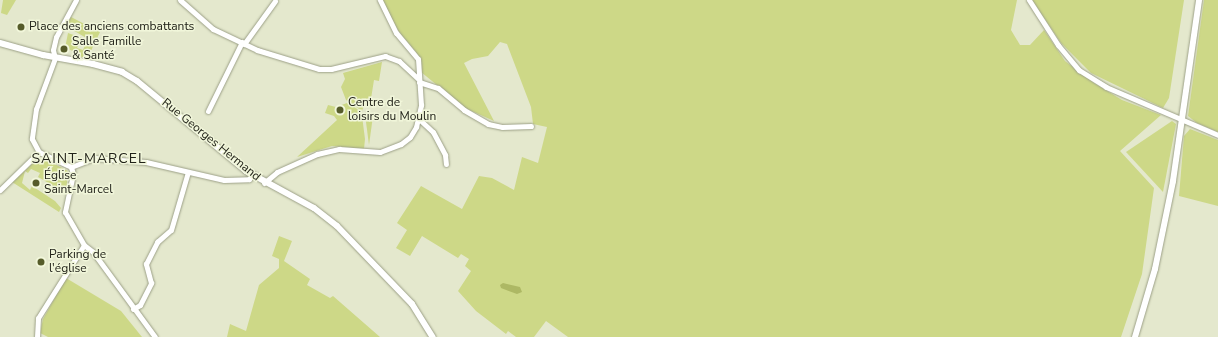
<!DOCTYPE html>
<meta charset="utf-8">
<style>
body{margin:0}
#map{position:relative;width:1218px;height:337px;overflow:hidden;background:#e4e8cd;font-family:"Nunito Sans",sans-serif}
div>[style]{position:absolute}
.green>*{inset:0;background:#cdd887}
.water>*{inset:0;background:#adb864}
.roads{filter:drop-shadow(0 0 1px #9ca087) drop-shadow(0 0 1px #9ca087)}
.minor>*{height:5px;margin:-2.5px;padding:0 2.5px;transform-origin:2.5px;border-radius:2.5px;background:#fff}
.tertiary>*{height:6px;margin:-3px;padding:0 3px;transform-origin:3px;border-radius:3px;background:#fff}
.dots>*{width:11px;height:11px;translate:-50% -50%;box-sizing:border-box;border:2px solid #f1f6da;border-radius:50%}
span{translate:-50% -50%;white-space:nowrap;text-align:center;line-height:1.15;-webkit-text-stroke:3px #f1f6da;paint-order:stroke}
.poi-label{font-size:12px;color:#212219}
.left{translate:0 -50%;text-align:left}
.street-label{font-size:12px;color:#212219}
.quarter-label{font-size:14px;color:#212219;letter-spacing:1px}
</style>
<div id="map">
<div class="green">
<i style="clip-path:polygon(3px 0,16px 0,7px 15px,1px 13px)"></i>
<i style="clip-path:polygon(382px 0,1017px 0,1011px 30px,1020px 45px,1030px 45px,1044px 30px,1065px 61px,1094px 83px,1122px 100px,1161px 115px,1120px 151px,1154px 188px,1142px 274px,1121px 337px,568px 337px,546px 321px,534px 337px,516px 337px,508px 331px,506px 334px,476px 311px,458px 291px,471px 271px,465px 266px,469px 259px,461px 254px,458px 258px,422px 236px,410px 256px,396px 248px,407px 230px,397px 223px,421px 186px,462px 209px,479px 176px,492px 178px,514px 190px,522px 157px,538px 163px,547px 127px,533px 124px,531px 107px,507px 44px,500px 42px,488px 56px,472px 59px,464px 63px,494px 121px,465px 108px,421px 72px,421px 62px,416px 52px,399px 32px)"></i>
<i style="clip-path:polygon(1032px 0,1184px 0,1169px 98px,1163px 108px,1091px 73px,1061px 43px)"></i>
<i style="clip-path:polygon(1204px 0,1218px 0,1218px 132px,1197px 123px,1188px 116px)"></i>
<i style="clip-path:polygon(71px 17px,100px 32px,88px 57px,80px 57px,81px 54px,65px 48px,68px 33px,82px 38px,77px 48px,83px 50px,88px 39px,66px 26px)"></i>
<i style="clip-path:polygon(382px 62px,379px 81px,374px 80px,370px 105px,364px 105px,362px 111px,346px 100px,341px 87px,345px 79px,343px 73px)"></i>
<i style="clip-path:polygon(347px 103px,359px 110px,362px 116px,365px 139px,364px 149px,332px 146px,297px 157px,337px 120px,334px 116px,325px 113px,328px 105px,336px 107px)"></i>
<i style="clip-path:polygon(368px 116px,373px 116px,369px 145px,366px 122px)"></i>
<i style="clip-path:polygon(1172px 121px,1176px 124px,1163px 192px,1126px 152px)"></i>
<i style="clip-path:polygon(1190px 129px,1218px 140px,1218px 206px,1179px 196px,1184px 136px)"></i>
<i style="clip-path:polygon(43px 158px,68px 171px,66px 193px,38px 177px,40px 173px,31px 169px,28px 173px,25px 171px,22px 183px,30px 190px,32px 186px,55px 201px,61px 208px,59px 212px,12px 182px,38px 159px)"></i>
<i style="clip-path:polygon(279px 236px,292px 241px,284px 261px,310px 279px,307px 285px,330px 298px,333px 296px,380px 337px,227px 337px,230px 324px,246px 331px,259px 285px,279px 268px,279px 259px,272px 256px)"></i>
<i style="clip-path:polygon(66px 278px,121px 311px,142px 337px,48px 337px,40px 333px,43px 319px)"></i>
</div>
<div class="water">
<i style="clip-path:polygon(503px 283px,520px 287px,522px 292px,517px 294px,501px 288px,500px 285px)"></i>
</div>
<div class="roads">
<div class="minor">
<i style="left:76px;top:0;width:42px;rotate:118.4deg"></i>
<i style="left:56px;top:37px;width:13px;rotate:103deg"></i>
<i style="left:53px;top:50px;width:8px;rotate:76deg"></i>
<i style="left:55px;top:58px;width:54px;rotate:110.4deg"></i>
<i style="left:36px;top:109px;width:30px;rotate:98deg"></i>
<i style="left:32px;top:139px;width:15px;rotate:62deg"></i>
<i style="left:39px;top:152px;width:35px;rotate:25deg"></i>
<i style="left:71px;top:167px;width:7px;rotate:74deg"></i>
<i style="left:73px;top:174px;width:39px;rotate:102deg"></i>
<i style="left:65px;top:212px;width:38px;rotate:60deg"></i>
<i style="left:84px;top:245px;width:11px;rotate:38deg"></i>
<i style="left:93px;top:252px;width:105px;rotate:53.9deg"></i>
<i style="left:180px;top:0;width:44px;rotate:41.3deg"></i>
<i style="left:213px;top:29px;width:49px;rotate:25.5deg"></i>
<i style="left:257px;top:50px;width:65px;rotate:17deg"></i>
<i style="left:319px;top:69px;width:12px"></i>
<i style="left:331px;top:69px;width:56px;rotate:-13.5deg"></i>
<i style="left:385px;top:56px;width:15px;rotate:20deg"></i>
<i style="left:399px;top:61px;width:26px;rotate:43deg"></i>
<i style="left:1029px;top:0;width:54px;rotate:57.2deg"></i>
<i style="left:1058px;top:45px;width:33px;rotate:50deg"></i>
<i style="left:1079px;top:70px;width:32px;rotate:32deg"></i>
<i style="left:1106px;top:87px;width:122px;rotate:23.2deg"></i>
<i style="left:244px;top:44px;width:53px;rotate:-54.2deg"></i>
<i style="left:419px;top:82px;width:20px;rotate:18deg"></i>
<i style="left:438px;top:88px;width:34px;rotate:40deg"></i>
<i style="left:464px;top:110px;width:28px;rotate:30deg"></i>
<i style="left:488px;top:124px;width:14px;rotate:12deg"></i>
<i style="left:502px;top:127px;width:29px;rotate:-2deg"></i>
<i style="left:208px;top:111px;width:77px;rotate:-63.8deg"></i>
<i style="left:419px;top:119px;width:19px;rotate:43deg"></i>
<i style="left:433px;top:132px;width:26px;rotate:62deg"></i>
<i style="left:445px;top:155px;width:9px;rotate:84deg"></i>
<i style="left:71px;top:167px;width:25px;rotate:-21deg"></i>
<i style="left:94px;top:158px;width:52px;rotate:4.4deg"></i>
<i style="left:146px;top:162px;width:80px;rotate:13deg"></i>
<i style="left:224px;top:180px;width:25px;rotate:-2deg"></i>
<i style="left:249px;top:179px;width:5px;rotate:-53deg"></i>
<i style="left:264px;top:183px;width:17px;rotate:-40deg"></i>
<i style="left:277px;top:172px;width:44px;rotate:-24.2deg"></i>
<i style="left:317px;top:154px;width:23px;rotate:-13deg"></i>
<i style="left:339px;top:149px;width:41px;rotate:4.2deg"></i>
<i style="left:380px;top:152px;width:22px;rotate:-21deg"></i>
<i style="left:401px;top:144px;width:11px;rotate:-38deg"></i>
<i style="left:410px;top:137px;width:12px;rotate:-59deg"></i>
<i style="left:416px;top:127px;width:23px;rotate:-77deg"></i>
<i style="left:421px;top:105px;width:46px;rotate:-93.7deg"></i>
<i style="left:418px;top:59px;width:34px;rotate:-130deg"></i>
<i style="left:396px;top:33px;width:37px;rotate:-116deg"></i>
<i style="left:0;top:190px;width:54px;rotate:-44.3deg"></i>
<i style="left:133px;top:309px;width:8px;rotate:-30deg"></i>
<i style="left:140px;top:305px;width:25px;rotate:-63deg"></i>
<i style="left:151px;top:283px;width:20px;rotate:-105deg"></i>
<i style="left:146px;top:264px;width:25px;rotate:-63deg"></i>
<i style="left:157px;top:242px;width:18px;rotate:-41deg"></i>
<i style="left:171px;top:230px;width:60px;rotate:-73.7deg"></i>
<i style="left:37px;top:337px;width:19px;rotate:-87deg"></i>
<i style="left:38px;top:318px;width:86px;rotate:-57.8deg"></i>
</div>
<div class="tertiary">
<i style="left:0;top:43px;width:45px;rotate:15.6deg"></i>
<i style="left:43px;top:55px;width:51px;rotate:10.2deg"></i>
<i style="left:93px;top:64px;width:30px;rotate:15deg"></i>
<i style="left:122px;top:72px;width:17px;rotate:31deg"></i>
<i style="left:137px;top:81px;width:141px;rotate:39.5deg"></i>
<i style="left:246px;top:171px;width:77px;rotate:28.6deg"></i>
<i style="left:314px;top:208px;width:29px;rotate:38deg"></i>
<i style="left:337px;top:226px;width:108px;rotate:46.1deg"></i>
<i style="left:412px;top:304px;width:39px;rotate:58deg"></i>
<i style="left:1135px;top:337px;width:71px;rotate:-73.6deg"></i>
<i style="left:1155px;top:269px;width:90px;rotate:-78.4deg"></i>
<i style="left:1173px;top:181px;width:183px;rotate:-81.8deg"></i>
</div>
</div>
<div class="dots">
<i style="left:21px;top:27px;background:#565c2a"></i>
<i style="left:64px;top:49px;background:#565c2a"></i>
<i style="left:340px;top:110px;background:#565c2a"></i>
<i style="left:36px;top:183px;background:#565c2a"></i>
<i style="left:41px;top:262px;background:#565c2a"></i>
</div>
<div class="poi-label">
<span class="left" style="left:29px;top:27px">Place des anciens combattants</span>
<span class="left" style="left:72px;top:49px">Salle Famille<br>&amp; Santé</span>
<span class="left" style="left:348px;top:110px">Centre de<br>loisirs du Moulin</span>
<span class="left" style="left:44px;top:183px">Église<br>Saint-Marcel</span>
<span class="left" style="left:49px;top:262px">Parking de<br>l'église</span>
</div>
<div class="street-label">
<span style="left:211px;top:140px;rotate:39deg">Rue Georges Hermand</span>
</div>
<div class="quarter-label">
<span style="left:89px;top:159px">SAINT-MARCEL</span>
</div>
</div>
